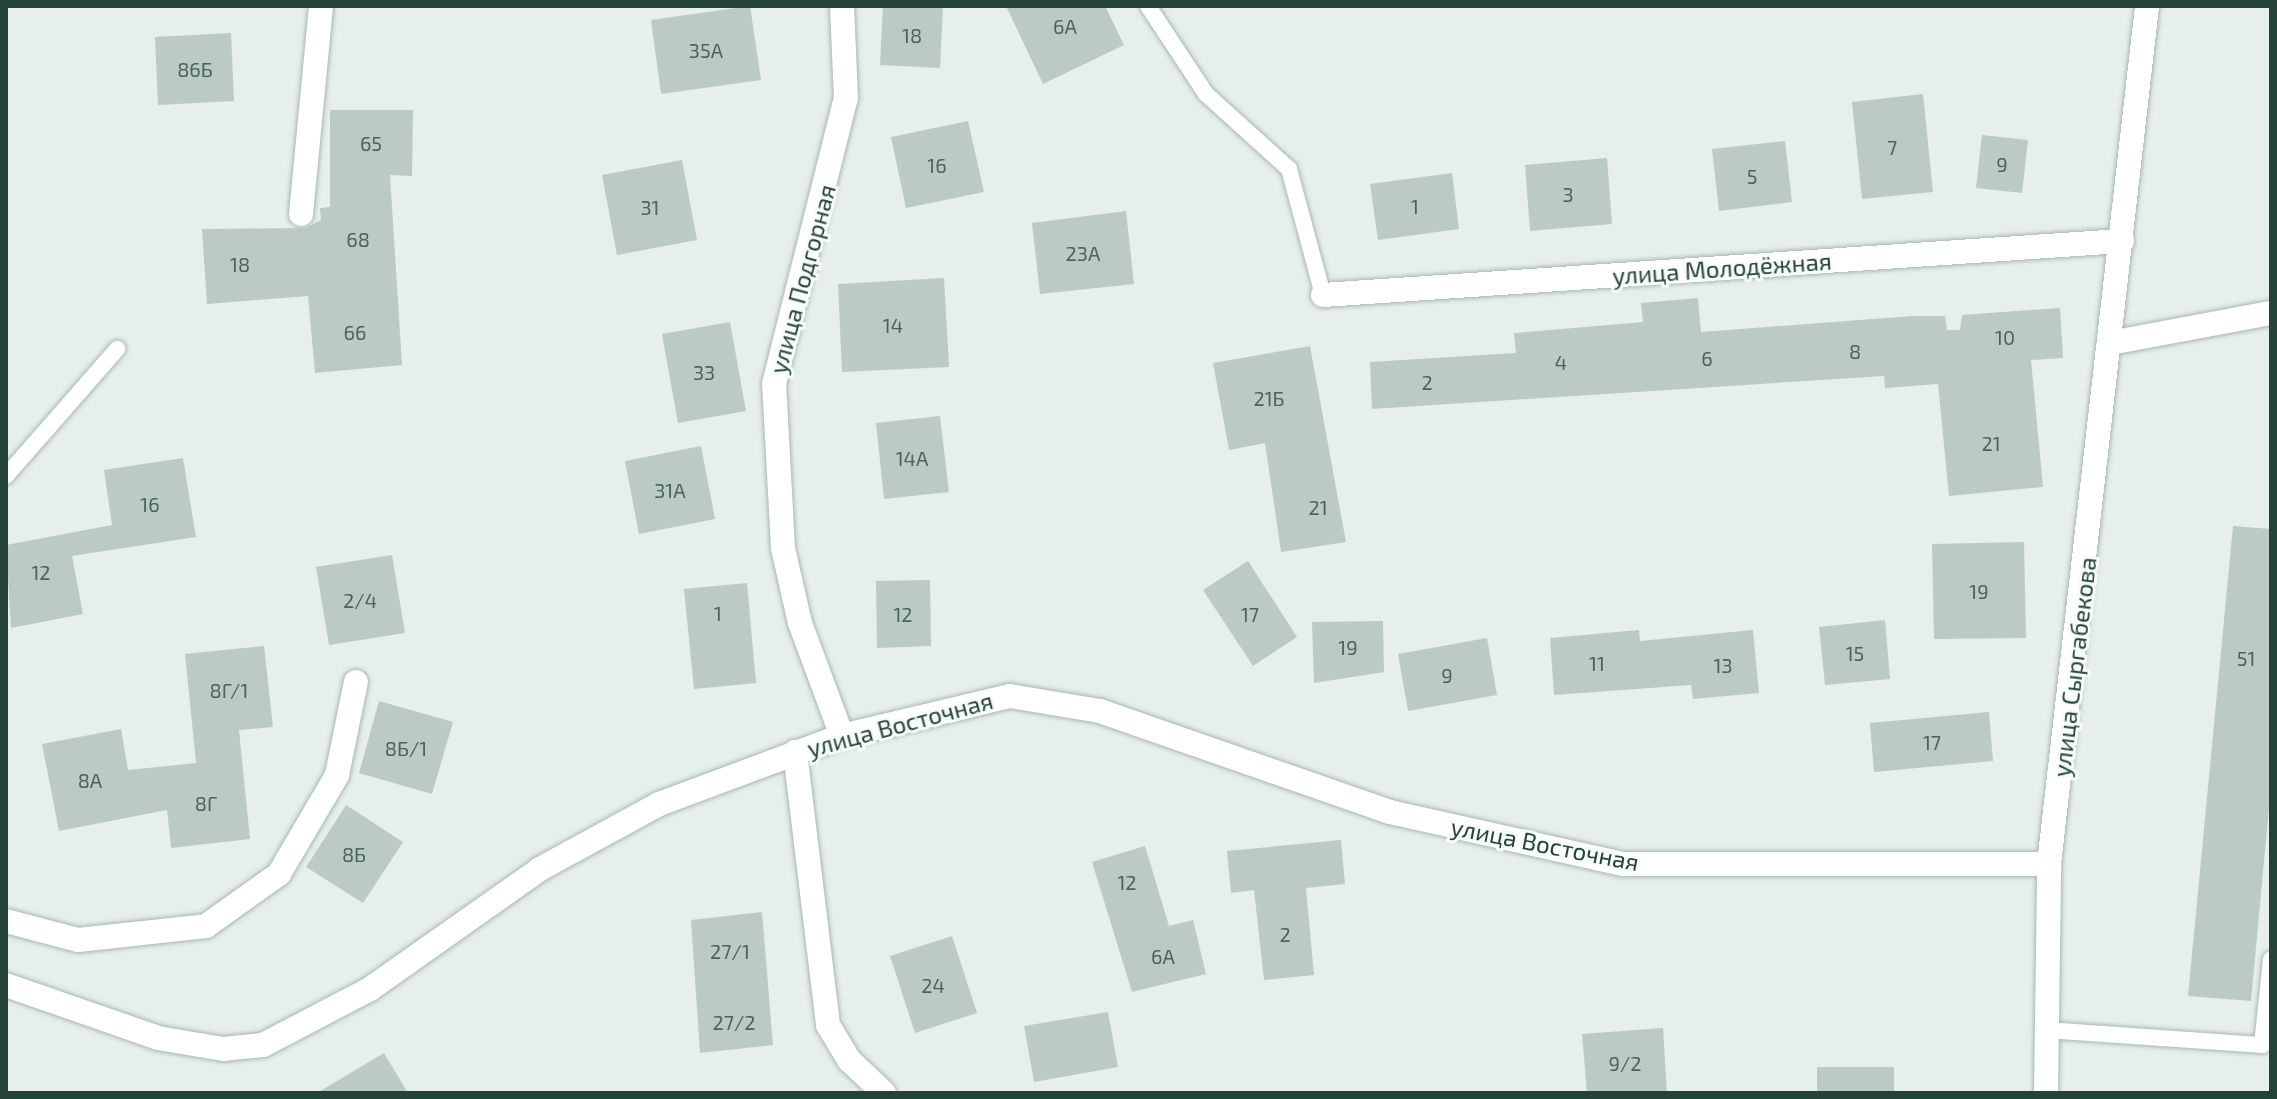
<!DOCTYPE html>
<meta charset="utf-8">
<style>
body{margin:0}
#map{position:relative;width:2277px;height:1099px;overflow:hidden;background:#e6efeb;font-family:"Exo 2",sans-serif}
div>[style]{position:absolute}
.building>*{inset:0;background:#bbcac4}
.roads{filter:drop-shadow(0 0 2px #a8b8b2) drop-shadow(0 0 2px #a8b8b2)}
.service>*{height:16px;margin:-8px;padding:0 8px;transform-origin:8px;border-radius:8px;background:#fff}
.minor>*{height:24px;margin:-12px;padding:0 12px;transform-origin:12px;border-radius:12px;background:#fff}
.tertiary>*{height:24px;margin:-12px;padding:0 12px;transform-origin:12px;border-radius:12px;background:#fff}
span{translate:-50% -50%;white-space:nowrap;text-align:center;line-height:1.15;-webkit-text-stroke:6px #f7fbf9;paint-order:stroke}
.number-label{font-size:20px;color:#4a645c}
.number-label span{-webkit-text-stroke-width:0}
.street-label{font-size:24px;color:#24423a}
.frame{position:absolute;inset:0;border:8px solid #24423a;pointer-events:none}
</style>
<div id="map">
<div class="building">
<i style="clip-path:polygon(750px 6px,761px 80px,661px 94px,651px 20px)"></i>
<i style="clip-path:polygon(883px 6px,943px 6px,940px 68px,880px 65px)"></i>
<i style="clip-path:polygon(1006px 6px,1105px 6px,1124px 45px,1043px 84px)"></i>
<i style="clip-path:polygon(231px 33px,234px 101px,158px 105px,155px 37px)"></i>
<i style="clip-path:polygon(1923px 94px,1933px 192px,1862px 199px,1852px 102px)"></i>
<i style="clip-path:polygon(330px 110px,413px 110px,412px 176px,390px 175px,402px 365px,315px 373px,308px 296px,207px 304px,202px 229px,306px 228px,321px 220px,320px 208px,330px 207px)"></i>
<i style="clip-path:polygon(968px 121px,984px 192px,906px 208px,891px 137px)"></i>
<i style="clip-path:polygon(1982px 135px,2028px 140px,2022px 193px,1976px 188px)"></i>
<i style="clip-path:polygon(1785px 141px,1792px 202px,1719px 211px,1712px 149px)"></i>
<i style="clip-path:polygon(1607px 158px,1612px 224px,1530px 231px,1525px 165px)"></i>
<i style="clip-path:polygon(682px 160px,697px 240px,617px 255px,602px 175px)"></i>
<i style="clip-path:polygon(1452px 173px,1459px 229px,1378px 240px,1370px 184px)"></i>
<i style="clip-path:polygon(1126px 211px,1134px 284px,1040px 294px,1032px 223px)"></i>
<i style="clip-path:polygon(944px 278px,949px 367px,842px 372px,838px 284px)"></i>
<i style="clip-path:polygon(1698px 298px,1701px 332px,1912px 316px,1945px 316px,1947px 330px,1960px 330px,1962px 315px,2060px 308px,2063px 358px,2031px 360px,2043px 487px,1949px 496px,1938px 384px,1885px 388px,1884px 376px,1372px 409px,1370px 362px,1516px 353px,1514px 333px,1643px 322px,1641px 303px)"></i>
<i style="clip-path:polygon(730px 322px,746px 411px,678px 423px,662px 334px)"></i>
<i style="clip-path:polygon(1310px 346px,1346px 542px,1281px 552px,1265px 443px,1229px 450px,1213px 363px)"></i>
<i style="clip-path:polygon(940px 416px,949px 492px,884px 499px,876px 423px)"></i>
<i style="clip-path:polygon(701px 446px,715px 519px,639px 534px,625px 461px)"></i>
<i style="clip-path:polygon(183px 458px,196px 537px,72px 556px,83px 614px,11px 628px,6px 545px,112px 525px,104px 470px)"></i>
<i style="clip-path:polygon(2233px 526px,2271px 529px,2271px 786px,2251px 1001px,2188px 996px)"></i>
<i style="clip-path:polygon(2024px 542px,2026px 638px,1934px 639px,1932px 544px)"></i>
<i style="clip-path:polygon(392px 555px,405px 633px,329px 645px,316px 567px)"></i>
<i style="clip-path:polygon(1248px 561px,1297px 637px,1253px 666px,1203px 590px)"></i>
<i style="clip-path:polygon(930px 580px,931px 646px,877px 648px,876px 581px)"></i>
<i style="clip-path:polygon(747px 583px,756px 683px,694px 689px,684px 589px)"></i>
<i style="clip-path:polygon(1885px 620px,1890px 679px,1825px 685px,1819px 627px)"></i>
<i style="clip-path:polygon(1383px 621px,1384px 672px,1314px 683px,1312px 622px)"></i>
<i style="clip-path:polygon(1639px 630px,1640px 641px,1753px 630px,1759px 693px,1693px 699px,1691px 685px,1554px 695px,1550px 638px)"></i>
<i style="clip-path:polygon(1487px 638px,1497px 695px,1408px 711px,1398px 654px)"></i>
<i style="clip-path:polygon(264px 646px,273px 727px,239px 730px,250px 839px,171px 848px,167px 810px,59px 831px,42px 744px,121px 729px,128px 770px,196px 763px,185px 654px)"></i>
<i style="clip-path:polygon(379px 701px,453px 722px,432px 794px,359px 773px)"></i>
<i style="clip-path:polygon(1989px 712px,1993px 761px,1874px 772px,1870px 723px)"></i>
<i style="clip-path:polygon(346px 805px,403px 842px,363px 903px,306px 867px)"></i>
<i style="clip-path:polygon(1341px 840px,1345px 884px,1306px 888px,1314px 975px,1264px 980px,1254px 890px,1231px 893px,1227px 851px)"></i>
<i style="clip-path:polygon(1145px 846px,1169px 926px,1193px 920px,1206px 974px,1132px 992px,1092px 862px)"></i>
<i style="clip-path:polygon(762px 912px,773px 1045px,700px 1053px,691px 920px)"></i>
<i style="clip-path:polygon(952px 936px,977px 1013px,915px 1033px,890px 956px)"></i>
<i style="clip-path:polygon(1108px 1012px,1118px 1067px,1034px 1082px,1024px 1026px)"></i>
<i style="clip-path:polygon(1663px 1028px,1667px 1093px,1587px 1093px,1582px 1034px)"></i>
<i style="clip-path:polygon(384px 1053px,408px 1093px,317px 1093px)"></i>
<i style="clip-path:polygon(1817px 1067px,1894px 1067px,1894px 1093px,1817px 1093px)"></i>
</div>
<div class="roads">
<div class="service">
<i style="left:1148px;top:6px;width:105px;rotate:56.6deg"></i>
<i style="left:1206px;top:94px;width:112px;rotate:42.1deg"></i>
<i style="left:1289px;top:169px;width:131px;rotate:74.9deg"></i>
<i style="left:6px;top:476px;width:169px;rotate:-48.8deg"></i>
<i style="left:2047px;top:1030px;width:216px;rotate:4deg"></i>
<i style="left:2262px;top:1045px;width:86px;rotate:-84deg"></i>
</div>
<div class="minor">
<i style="left:301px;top:214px;width:209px;rotate:-84.5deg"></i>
<i style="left:1323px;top:295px;width:801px;rotate:-3.87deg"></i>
<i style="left:842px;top:736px;width:121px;rotate:-110.4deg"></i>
<i style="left:800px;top:623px;width:77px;rotate:-102.8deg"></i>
<i style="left:783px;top:548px;width:164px;rotate:-93.1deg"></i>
<i style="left:774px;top:384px;width:295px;rotate:-75.9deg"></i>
<i style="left:846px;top:98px;width:92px;rotate:-92.5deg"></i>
<i style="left:795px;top:752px;width:275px;rotate:83.1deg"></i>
<i style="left:828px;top:1025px;width:41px;rotate:59deg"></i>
<i style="left:849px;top:1060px;width:48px;rotate:43.3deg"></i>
<i style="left:6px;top:921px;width:74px;rotate:14.8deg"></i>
<i style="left:78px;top:940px;width:129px;rotate:-6.2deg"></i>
<i style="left:206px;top:926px;width:90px;rotate:-35.5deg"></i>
<i style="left:279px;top:874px;width:115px;rotate:-59.6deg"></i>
<i style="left:337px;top:775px;width:95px;rotate:-78.5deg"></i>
</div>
<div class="tertiary">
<i style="left:2110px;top:343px;width:164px;rotate:-10.6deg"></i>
<i style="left:6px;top:985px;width:161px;rotate:19.2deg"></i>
<i style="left:158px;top:1038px;width:66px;rotate:9.6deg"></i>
<i style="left:223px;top:1049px;width:40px;rotate:-5.7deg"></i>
<i style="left:263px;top:1045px;width:121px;rotate:-27.6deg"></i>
<i style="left:370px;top:989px;width:208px;rotate:-35.2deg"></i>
<i style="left:540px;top:869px;width:136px;rotate:-28.6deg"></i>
<i style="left:659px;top:804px;width:195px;rotate:-20.4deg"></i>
<i style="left:842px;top:736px;width:173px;rotate:-13.4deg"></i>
<i style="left:1010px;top:696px;width:91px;rotate:9.5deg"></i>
<i style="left:1100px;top:711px;width:307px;rotate:19.2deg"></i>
<i style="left:1390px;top:812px;width:239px;rotate:12.6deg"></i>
<i style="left:1623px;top:864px;width:426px"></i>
<i style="left:2046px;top:1093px;width:229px;rotate:-89.2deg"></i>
<i style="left:2049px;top:864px;width:864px;rotate:-83.48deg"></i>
</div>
</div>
<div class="number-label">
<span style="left:1065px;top:26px">6А</span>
<span style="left:912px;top:35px">18</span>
<span style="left:706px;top:50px">35А</span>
<span style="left:195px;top:69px">86Б</span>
<span style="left:371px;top:143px">65</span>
<span style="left:1892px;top:147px">7</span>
<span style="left:2002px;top:164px">9</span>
<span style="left:937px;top:165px">16</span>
<span style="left:1752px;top:176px">5</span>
<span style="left:1568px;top:194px">3</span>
<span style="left:1415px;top:206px">1</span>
<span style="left:650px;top:207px">31</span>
<span style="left:358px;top:239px">68</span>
<span style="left:1083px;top:253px">23А</span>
<span style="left:240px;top:264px">18</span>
<span style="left:893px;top:325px">14</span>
<span style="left:355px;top:332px">66</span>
<span style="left:2005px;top:337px">10</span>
<span style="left:1855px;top:351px">8</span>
<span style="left:1707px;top:358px">6</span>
<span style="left:1561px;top:362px">4</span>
<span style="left:704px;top:372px">33</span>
<span style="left:1427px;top:382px">2</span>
<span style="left:1269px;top:398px">21Б</span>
<span style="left:1991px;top:443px">21</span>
<span style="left:912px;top:458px">14А</span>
<span style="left:670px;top:490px">31А</span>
<span style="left:150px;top:504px">16</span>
<span style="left:1318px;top:507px">21</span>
<span style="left:41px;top:572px">12</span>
<span style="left:1979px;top:591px">19</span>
<span style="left:360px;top:600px">2/4</span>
<span style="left:718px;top:613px">1</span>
<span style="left:903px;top:614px">12</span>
<span style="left:1250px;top:614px">17</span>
<span style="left:1348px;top:647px">19</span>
<span style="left:1855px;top:653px">15</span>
<span style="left:2246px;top:658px">51</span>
<span style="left:1597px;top:663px">11</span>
<span style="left:1723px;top:665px">13</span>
<span style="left:1447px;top:675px">9</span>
<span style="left:229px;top:690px">8Г/1</span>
<span style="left:1932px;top:742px">17</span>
<span style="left:406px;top:748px">8Б/1</span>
<span style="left:90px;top:780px">8А</span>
<span style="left:206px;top:803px">8Г</span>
<span style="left:354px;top:854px">8Б</span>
<span style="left:1127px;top:882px">12</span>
<span style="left:1285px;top:934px">2</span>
<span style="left:730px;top:951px">27/1</span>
<span style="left:1163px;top:956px">6А</span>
<span style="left:933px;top:985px">24</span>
<span style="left:734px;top:1022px">27/2</span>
<span style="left:1625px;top:1063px">9/2</span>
</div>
<div class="street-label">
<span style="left:1722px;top:268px;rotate:-4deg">улица Молодёжная</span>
<span style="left:802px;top:279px;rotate:-75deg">улица Подгорная</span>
<span style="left:2074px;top:667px;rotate:-83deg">улица Сыргабекова</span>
<span style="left:900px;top:724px;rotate:-15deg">улица Восточная</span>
<span style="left:1545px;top:844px;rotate:11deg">улица Восточная</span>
</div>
<div class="frame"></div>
</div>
